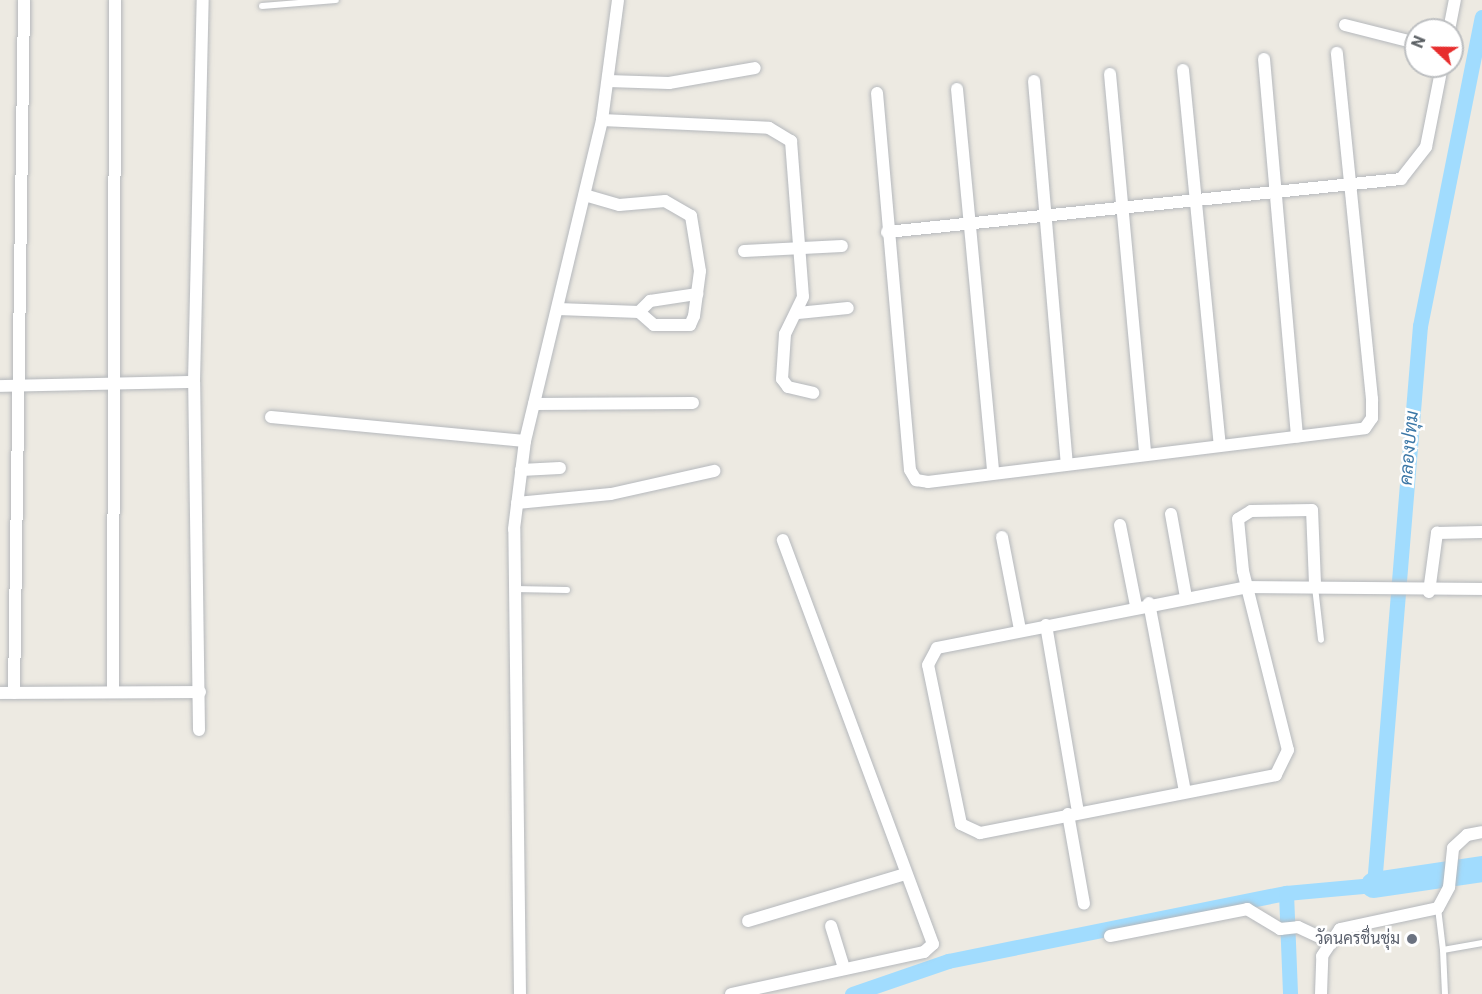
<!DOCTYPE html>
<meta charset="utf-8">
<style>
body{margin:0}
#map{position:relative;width:1482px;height:994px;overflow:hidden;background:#edeae2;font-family:Roboto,Sarabun,sans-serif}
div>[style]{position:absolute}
.canal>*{height:15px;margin:-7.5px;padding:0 7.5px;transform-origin:7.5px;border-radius:7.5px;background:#a1dcfe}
.river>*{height:26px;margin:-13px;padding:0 13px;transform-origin:13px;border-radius:13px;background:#a1dcfe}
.roads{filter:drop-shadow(0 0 2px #b5b8bc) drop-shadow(0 0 2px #b5b8bc)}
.lane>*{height:6px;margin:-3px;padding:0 3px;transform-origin:3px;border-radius:3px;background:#fff}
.street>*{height:12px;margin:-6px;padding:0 6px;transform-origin:6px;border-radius:6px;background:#fff}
.dots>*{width:16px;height:16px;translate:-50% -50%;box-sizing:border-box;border:3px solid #fff;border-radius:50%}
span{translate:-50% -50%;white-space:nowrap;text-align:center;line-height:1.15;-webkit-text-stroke:5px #fff;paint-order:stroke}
.worship-label{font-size:16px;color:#5b616d}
.right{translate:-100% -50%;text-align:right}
.water-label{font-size:18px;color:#3c78a7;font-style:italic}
.north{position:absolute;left:1404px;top:18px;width:60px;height:60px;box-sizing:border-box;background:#fff;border:2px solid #bdbfc1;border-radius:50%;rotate:292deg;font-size:16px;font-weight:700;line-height:24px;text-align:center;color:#5a5f63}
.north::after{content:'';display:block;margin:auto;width:21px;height:27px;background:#e72e2e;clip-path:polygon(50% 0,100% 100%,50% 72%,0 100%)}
</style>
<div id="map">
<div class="canal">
<i style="left:1286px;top:893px;width:101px;rotate:87.7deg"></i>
<i style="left:852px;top:994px;width:102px;rotate:-19deg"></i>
<i style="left:948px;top:961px;width:345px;rotate:-11.4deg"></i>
<i style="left:1286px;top:893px;width:88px;rotate:-5.2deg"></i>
<i style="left:1374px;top:885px;width:561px;rotate:-85.3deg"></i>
<i style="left:1420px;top:326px;width:315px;rotate:-78.7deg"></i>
</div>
<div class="river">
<i style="left:1374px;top:885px;width:109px;rotate:-8.4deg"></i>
</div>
<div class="roads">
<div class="lane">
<i style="left:262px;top:6px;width:74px;rotate:-4.6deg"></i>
<i style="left:1315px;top:587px;width:53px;rotate:83.5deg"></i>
<i style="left:514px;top:589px;width:53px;rotate:1.1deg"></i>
<i style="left:1438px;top:908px;width:42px;rotate:83.2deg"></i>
<i style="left:1443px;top:950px;width:40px;rotate:-10deg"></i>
<i style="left:1443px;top:950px;width:44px;rotate:87.4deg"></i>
</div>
<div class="street">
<i style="left:1345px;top:25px;width:73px;rotate:14.2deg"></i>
<i style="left:1449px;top:30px;width:31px;rotate:-79deg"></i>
<i style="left:1264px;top:59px;width:379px;rotate:85deg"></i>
<i style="left:1183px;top:70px;width:377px;rotate:84.4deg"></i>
<i style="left:1110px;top:74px;width:381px;rotate:84.7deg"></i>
<i style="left:608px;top:81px;width:61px;rotate:1.9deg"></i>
<i style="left:669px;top:83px;width:87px;rotate:-9.9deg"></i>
<i style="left:1034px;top:81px;width:383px;rotate:85.1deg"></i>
<i style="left:957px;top:89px;width:385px;rotate:84.6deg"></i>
<i style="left:877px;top:93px;width:378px;rotate:85deg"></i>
<i style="left:910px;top:470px;width:12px;rotate:59deg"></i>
<i style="left:916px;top:480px;width:12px;rotate:9deg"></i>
<i style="left:928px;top:482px;width:440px;rotate:-7deg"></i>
<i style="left:1365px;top:428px;width:12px;rotate:-55deg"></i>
<i style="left:1372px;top:418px;width:19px;rotate:-90deg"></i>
<i style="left:1372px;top:399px;width:348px;rotate:-95.8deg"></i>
<i style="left:602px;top:120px;width:167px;rotate:2.7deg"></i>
<i style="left:769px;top:128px;width:26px;rotate:31deg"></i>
<i style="left:791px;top:141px;width:156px;rotate:85.6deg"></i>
<i style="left:803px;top:297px;width:41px;rotate:115.9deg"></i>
<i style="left:785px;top:334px;width:45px;rotate:93.8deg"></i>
<i style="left:782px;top:379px;width:10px;rotate:53deg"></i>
<i style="left:788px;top:387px;width:26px;rotate:13deg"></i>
<i style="left:887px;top:232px;width:517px;rotate:-5.89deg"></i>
<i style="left:1401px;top:179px;width:41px;rotate:-52deg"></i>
<i style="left:1426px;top:147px;width:83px;rotate:-78.8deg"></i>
<i style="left:744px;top:251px;width:98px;rotate:-2.9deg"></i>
<i style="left:558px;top:309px;width:81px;rotate:2.1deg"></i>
<i style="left:639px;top:312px;width:20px;rotate:41deg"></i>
<i style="left:654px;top:325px;width:36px"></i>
<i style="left:690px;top:325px;width:10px;rotate:-66deg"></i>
<i style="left:694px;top:316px;width:45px;rotate:-82.4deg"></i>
<i style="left:700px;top:271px;width:56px;rotate:-99.3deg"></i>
<i style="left:691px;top:216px;width:30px;rotate:-150deg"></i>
<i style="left:665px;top:201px;width:46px;rotate:175deg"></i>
<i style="left:619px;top:205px;width:35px;rotate:-164deg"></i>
<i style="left:639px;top:312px;width:16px;rotate:-45deg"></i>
<i style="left:650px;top:301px;width:48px;rotate:-8.5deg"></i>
<i style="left:798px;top:313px;width:50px;rotate:-5.7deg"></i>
<i style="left:0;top:386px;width:194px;rotate:-1.2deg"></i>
<i style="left:534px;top:404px;width:159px;rotate:-0.4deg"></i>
<i style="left:271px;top:417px;width:255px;rotate:5.4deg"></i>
<i style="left:521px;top:470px;width:39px;rotate:-3deg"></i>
<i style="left:517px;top:503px;width:94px;rotate:-5.5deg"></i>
<i style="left:611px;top:494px;width:106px;rotate:-12.6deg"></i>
<i style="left:1171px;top:514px;width:84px;rotate:79.8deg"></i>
<i style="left:1120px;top:525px;width:83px;rotate:78.8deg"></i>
<i style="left:1002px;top:537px;width:95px;rotate:79deg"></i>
<i style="left:1315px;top:584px;width:74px;rotate:-92.3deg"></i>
<i style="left:1312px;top:510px;width:61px;rotate:179.1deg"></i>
<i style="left:1251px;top:511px;width:15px;rotate:148deg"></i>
<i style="left:1238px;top:519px;width:52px;rotate:84.5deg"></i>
<i style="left:1243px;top:571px;width:16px;rotate:76deg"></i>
<i style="left:1247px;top:587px;width:168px;rotate:75.9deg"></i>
<i style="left:1288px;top:750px;width:28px;rotate:116deg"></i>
<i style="left:1276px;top:775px;width:302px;rotate:168.9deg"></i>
<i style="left:980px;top:833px;width:21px;rotate:-155deg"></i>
<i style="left:961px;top:824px;width:162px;rotate:-101.7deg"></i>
<i style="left:928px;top:665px;width:19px;rotate:-62deg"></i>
<i style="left:937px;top:648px;width:316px;rotate:-11.1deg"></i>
<i style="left:1247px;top:587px;width:235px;rotate:0.5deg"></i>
<i style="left:1429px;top:592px;width:60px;rotate:-82.3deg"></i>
<i style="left:1437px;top:533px;width:45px;rotate:-1.3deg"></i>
<i style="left:1149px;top:603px;width:192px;rotate:79.2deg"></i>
<i style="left:1046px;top:625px;width:190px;rotate:80.3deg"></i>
<i style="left:113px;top:691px;width:691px;rotate:-89.83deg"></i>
<i style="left:0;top:693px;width:200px;rotate:-0.3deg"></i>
<i style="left:14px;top:693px;width:693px;rotate:-89.17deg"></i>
<i style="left:199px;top:730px;width:348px;rotate:-90.8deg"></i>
<i style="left:194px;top:382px;width:382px;rotate:-88.7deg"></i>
<i style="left:1068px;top:814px;width:91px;rotate:79.9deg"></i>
<i style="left:748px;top:921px;width:165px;rotate:-16.6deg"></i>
<i style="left:831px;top:926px;width:44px;rotate:72.8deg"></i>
<i style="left:1110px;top:936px;width:140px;rotate:-11.1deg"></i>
<i style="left:1247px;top:909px;width:39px;rotate:31deg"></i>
<i style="left:1280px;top:929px;width:18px;rotate:-6deg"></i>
<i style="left:1298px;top:927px;width:33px;rotate:25deg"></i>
<i style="left:520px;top:994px;width:465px;rotate:-90.7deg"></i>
<i style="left:514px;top:529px;width:89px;rotate:-82.9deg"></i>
<i style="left:525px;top:441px;width:330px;rotate:-76.5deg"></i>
<i style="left:602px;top:120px;width:121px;rotate:-82.4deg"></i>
<i style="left:731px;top:994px;width:198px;rotate:-12.3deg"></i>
<i style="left:924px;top:952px;width:12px;rotate:-42deg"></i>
<i style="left:933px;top:944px;width:431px;rotate:-110.4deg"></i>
<i style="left:1321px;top:994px;width:38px;rotate:-88deg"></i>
<i style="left:1322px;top:956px;width:32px;rotate:-56deg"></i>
<i style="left:1340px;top:929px;width:100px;rotate:-12.1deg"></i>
<i style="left:1438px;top:908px;width:24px;rotate:-62deg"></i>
<i style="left:1449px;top:887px;width:39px;rotate:-84deg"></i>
<i style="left:1453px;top:848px;width:19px;rotate:-43deg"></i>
<i style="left:1467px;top:835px;width:15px;rotate:-11deg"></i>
</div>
</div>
<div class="dots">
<i style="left:1412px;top:939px;background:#6b7280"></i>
</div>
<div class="worship-label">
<span class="right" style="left:1400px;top:939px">วัดนครชื่นชุ่ม</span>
</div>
<div class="water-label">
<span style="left:1409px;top:448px;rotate:-85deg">คลองปทุม</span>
</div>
<div class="north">N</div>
</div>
